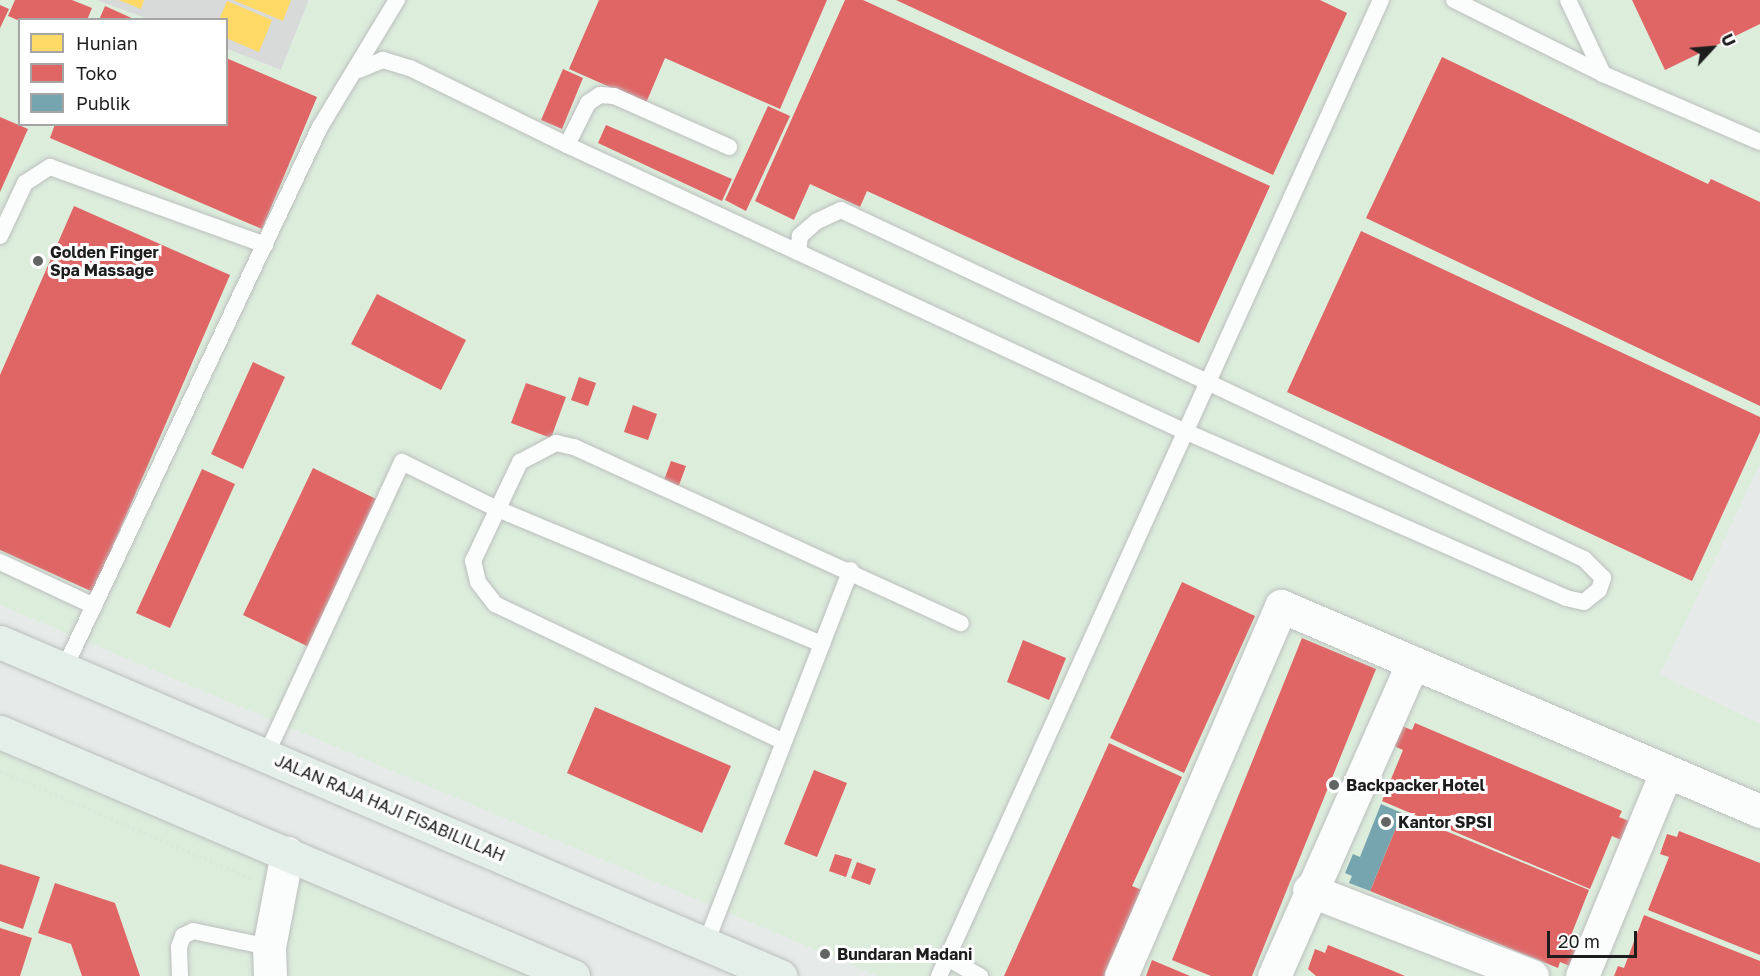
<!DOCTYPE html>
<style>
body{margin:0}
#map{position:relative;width:1760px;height:976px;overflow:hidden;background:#e6ebe9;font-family:"Golos Text",sans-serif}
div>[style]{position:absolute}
.residential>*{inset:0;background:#d7dad9}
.commercial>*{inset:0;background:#dceddc}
.homes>*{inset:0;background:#ffd966}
.shops>*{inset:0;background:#e06666}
.public>*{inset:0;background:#76a5af}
.path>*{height:4px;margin-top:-2px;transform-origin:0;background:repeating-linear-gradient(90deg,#d9e9da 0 3px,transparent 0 6px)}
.roads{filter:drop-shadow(0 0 2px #bcbebe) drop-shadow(0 0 2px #bcbebe)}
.lane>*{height:16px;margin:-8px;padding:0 8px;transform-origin:8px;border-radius:8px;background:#fbfcfc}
.street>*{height:33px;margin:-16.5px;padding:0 16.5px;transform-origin:16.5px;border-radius:16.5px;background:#fbfcfc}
.primary>*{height:33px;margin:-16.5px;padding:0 16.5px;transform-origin:16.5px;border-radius:16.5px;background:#e4efea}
.dots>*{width:16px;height:16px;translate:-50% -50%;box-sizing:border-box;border:3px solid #fff;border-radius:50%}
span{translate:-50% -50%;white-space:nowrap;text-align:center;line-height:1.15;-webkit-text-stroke:6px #fff;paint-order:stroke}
.poi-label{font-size:16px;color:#1d1d1d;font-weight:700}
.left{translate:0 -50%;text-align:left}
.street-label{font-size:16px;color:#1d1d1d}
.legend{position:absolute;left:18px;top:18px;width:210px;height:108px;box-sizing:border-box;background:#fff;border:2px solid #a5a5a5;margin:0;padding:8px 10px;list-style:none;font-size:18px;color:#1d1d1d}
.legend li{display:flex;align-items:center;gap:12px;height:30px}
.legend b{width:30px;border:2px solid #a5a5a5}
.north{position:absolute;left:1682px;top:18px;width:60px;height:60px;-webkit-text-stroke:4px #fff;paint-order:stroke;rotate:64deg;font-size:16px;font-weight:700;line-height:24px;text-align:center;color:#1d1d1d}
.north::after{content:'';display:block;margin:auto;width:21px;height:27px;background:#1d1d1d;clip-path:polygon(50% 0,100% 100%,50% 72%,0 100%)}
.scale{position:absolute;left:1547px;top:931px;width:90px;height:27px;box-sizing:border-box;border:3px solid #1d1d1d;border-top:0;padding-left:8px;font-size:18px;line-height:21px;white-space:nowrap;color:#1d1d1d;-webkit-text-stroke:4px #fff;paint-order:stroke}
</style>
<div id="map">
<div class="residential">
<i style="clip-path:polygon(96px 0,309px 0,281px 70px,227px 49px,226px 20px,148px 19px)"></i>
</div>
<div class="commercial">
<i style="clip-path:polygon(0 0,96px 0,148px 19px,20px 20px,20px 124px,226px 124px,227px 49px,281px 70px,309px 0,1760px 0,1760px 464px,1660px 675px,1760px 724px,1760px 976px,878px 976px,0 605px)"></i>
<i style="clip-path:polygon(0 732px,573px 976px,0 976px)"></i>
</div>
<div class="homes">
<i style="clip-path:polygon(119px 0,144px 0,141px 9px)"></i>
<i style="clip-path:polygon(233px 0,291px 0,283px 21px)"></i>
<i style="clip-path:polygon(227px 1px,272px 20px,259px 52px,226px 38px,226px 20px,219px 20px)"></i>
</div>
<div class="shops">
<i style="clip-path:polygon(15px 0,72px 0,92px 8px,87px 20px,20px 21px,8px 16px)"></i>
<i style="clip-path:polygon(599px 0,827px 0,780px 109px,665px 58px,646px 103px,569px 69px)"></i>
<i style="clip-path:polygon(845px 0,863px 0,1270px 186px,1199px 343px,867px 191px,860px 207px,810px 184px,794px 220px,755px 201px)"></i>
<i style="clip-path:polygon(896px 0,1320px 0,1347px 13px,1273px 175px)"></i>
<i style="clip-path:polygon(1632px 0,1760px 0,1760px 24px,1665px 70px)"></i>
<i style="clip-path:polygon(0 5px,9px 9px,0 28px)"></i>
<i style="clip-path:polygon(105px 6px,136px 20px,99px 20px)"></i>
<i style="clip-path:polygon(1442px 57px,1708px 184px,1711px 179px,1760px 202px,1760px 406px,1366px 218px)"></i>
<i style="clip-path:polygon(226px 58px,317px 97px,262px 229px,50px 138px,55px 124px,226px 124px)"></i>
<i style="clip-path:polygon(563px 69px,583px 78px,562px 129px,541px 120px)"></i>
<i style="clip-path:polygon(768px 106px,790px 116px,746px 211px,725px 200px)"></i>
<i style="clip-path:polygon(0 117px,28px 129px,0 192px)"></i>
<i style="clip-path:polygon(606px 125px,732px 179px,722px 201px,598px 143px)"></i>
<i style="clip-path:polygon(74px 206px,230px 275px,93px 592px,0 550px,0 375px)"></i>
<i style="clip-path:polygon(1361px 231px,1760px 417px,1760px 432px,1692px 581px,1287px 392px)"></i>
<i style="clip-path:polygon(377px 294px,466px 340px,441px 390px,351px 344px)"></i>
<i style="clip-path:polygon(253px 362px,285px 377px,243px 469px,211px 454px)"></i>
<i style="clip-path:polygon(579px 377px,596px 383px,588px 406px,571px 400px)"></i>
<i style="clip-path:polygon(526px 383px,566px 397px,551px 438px,511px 423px)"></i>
<i style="clip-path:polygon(633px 405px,657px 414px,648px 440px,624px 432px)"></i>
<i style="clip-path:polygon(671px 461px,686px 466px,678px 488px,663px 483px)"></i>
<i style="clip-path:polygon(313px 468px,378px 500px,309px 647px,243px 615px)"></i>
<i style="clip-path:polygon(202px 469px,235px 484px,170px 628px,136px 613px)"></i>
<i style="clip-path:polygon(1182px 582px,1255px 616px,1184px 773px,1110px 738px)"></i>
<i style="clip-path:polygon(1302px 638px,1376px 669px,1252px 976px,1211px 976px,1172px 960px)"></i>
<i style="clip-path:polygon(1023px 640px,1066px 658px,1049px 700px,1007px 682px)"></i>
<i style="clip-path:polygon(595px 707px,731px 766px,702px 833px,567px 773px)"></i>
<i style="clip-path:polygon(1415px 723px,1622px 811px,1619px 817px,1629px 821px,1621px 840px,1612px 836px,1590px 889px,1382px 801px,1403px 750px,1394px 746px,1402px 726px,1412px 730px)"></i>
<i style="clip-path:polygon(1109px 743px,1182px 777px,1132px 886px,1147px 892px,1109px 976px,1004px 976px)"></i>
<i style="clip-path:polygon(814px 770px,847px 783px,817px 857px,784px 844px)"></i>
<i style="clip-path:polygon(1402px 813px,1589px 890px,1568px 943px,1578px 946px,1570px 966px,1560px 962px,1558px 968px,1370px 891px)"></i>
<i style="clip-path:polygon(1679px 831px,1760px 863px,1760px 955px,1648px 910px,1669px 857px,1660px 854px,1667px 834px,1677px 837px)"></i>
<i style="clip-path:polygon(835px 854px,852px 859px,846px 877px,829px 871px)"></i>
<i style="clip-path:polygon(857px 862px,876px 869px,870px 885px,851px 878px)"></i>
<i style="clip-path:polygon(0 864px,40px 877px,23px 929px,0 921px)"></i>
<i style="clip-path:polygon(55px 883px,115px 903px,140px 976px,82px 976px,71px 944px,38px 933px)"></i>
<i style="clip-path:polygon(1644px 915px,1760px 961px,1760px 976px,1614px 976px,1618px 966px,1624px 968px)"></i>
<i style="clip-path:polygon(0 928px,32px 938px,20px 976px,0 976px)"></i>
<i style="clip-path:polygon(1328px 945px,1391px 970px,1405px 976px,1316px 976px,1308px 969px,1315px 949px,1325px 953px)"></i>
<i style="clip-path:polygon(1152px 960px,1190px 976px,1146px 976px)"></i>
</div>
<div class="public">
<i style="clip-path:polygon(1381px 804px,1402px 813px,1370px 891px,1349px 883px,1352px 876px,1345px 873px,1353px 854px,1360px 857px)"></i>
</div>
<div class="path">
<i style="left:0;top:771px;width:273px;rotate:23.3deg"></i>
</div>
<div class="roads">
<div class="lane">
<i style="left:1454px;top:0;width:166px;rotate:26.4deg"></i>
<i style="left:1603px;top:74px;width:171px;rotate:23.4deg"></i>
<i style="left:1568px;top:0;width:82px;rotate:64.7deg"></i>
<i style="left:359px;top:70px;width:26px;rotate:-23deg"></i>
<i style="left:383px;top:60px;width:28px;rotate:17deg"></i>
<i style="left:410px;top:68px;width:175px;rotate:26.1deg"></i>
<i style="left:567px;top:145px;width:255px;rotate:24.9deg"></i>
<i style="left:798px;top:252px;width:423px;rotate:24.9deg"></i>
<i style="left:1182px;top:430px;width:419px;rotate:23.6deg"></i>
<i style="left:1566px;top:598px;width:18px;rotate:13deg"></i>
<i style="left:1584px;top:602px;width:19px;rotate:-39deg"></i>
<i style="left:1599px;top:590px;width:13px;rotate:-72deg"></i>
<i style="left:1603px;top:578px;width:27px;rotate:-135deg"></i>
<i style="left:1584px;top:559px;width:821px;rotate:-154.84deg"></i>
<i style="left:841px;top:210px;width:26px;rotate:155deg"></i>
<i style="left:817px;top:221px;width:23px;rotate:139deg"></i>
<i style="left:800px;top:236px;width:16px;rotate:97deg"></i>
<i style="left:567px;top:145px;width:47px;rotate:-63.4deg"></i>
<i style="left:588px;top:103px;width:14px;rotate:-34deg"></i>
<i style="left:600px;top:95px;width:14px;rotate:4deg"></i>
<i style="left:614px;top:96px;width:126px;rotate:23.9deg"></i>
<i style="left:0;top:236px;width:59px;rotate:-64.7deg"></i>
<i style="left:25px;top:183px;width:30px;rotate:-33deg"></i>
<i style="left:50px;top:167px;width:229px;rotate:19.9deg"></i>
<i style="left:0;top:562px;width:104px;rotate:25.1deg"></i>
<i style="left:64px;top:669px;width:599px;rotate:-64.72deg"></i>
<i style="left:320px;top:127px;width:149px;rotate:-58.8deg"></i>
<i style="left:782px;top:741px;width:318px;rotate:-154.5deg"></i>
<i style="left:495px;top:604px;width:28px;rotate:-128deg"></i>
<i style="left:478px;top:582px;width:22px;rotate:-103deg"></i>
<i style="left:473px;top:561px;width:110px;rotate:-64.6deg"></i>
<i style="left:520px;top:462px;width:41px;rotate:-27.8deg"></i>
<i style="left:556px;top:443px;width:18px;rotate:13deg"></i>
<i style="left:574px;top:447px;width:425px;rotate:24.5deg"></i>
<i style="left:266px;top:755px;width:323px;rotate:-65.1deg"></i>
<i style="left:402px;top:462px;width:104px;rotate:26.3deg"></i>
<i style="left:495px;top:508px;width:354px;rotate:22.6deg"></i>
<i style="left:706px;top:943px;width:400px;rotate:-68.8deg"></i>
<i style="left:947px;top:958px;width:38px;rotate:29deg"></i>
<i style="left:180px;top:976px;width:29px;rotate:-92deg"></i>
<i style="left:179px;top:947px;width:12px;rotate:-70deg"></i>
<i style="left:183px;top:936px;width:11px;rotate:-27deg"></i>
<i style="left:193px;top:931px;width:78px;rotate:11.9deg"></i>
<i style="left:939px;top:976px;width:1071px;rotate:-65.64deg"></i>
</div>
<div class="street">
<i style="left:1309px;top:890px;width:239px;rotate:21.1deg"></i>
<i style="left:270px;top:976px;width:29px;rotate:-92deg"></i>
<i style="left:269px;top:947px;width:96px;rotate:-79.2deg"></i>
<i style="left:1121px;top:976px;width:403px;rotate:-66.6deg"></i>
<i style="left:1281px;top:606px;width:521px;rotate:23.17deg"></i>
<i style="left:1274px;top:976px;width:341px;rotate:-66.1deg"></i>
<i style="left:1582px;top:976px;width:221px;rotate:-67.6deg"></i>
</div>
<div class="primary">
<i style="left:0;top:642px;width:849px;rotate:23.18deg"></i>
<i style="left:0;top:732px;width:623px;rotate:23.07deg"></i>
</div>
</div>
<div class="dots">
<i style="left:38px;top:261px;background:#636564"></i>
<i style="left:1334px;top:785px;background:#636564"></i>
<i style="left:1386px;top:822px;background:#636564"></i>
<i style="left:825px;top:954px;background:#636564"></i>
</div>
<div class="poi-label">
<span class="left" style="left:50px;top:261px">Golden Finger<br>Spa Massage</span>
<span class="left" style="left:1346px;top:785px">Backpacker Hotel</span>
<span class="left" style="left:1398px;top:822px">Kantor SPSI</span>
<span class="left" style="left:837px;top:954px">Bundaran Madani</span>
</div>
<div class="street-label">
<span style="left:390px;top:808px;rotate:23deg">JALAN RAJA HAJI FISABILILLAH</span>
</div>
<ul class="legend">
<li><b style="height:16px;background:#ffd966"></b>Hunian</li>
<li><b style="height:16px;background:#e06666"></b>Toko</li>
<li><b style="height:16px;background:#76a5af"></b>Publik</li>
</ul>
<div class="north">U</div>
<div class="scale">20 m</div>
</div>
